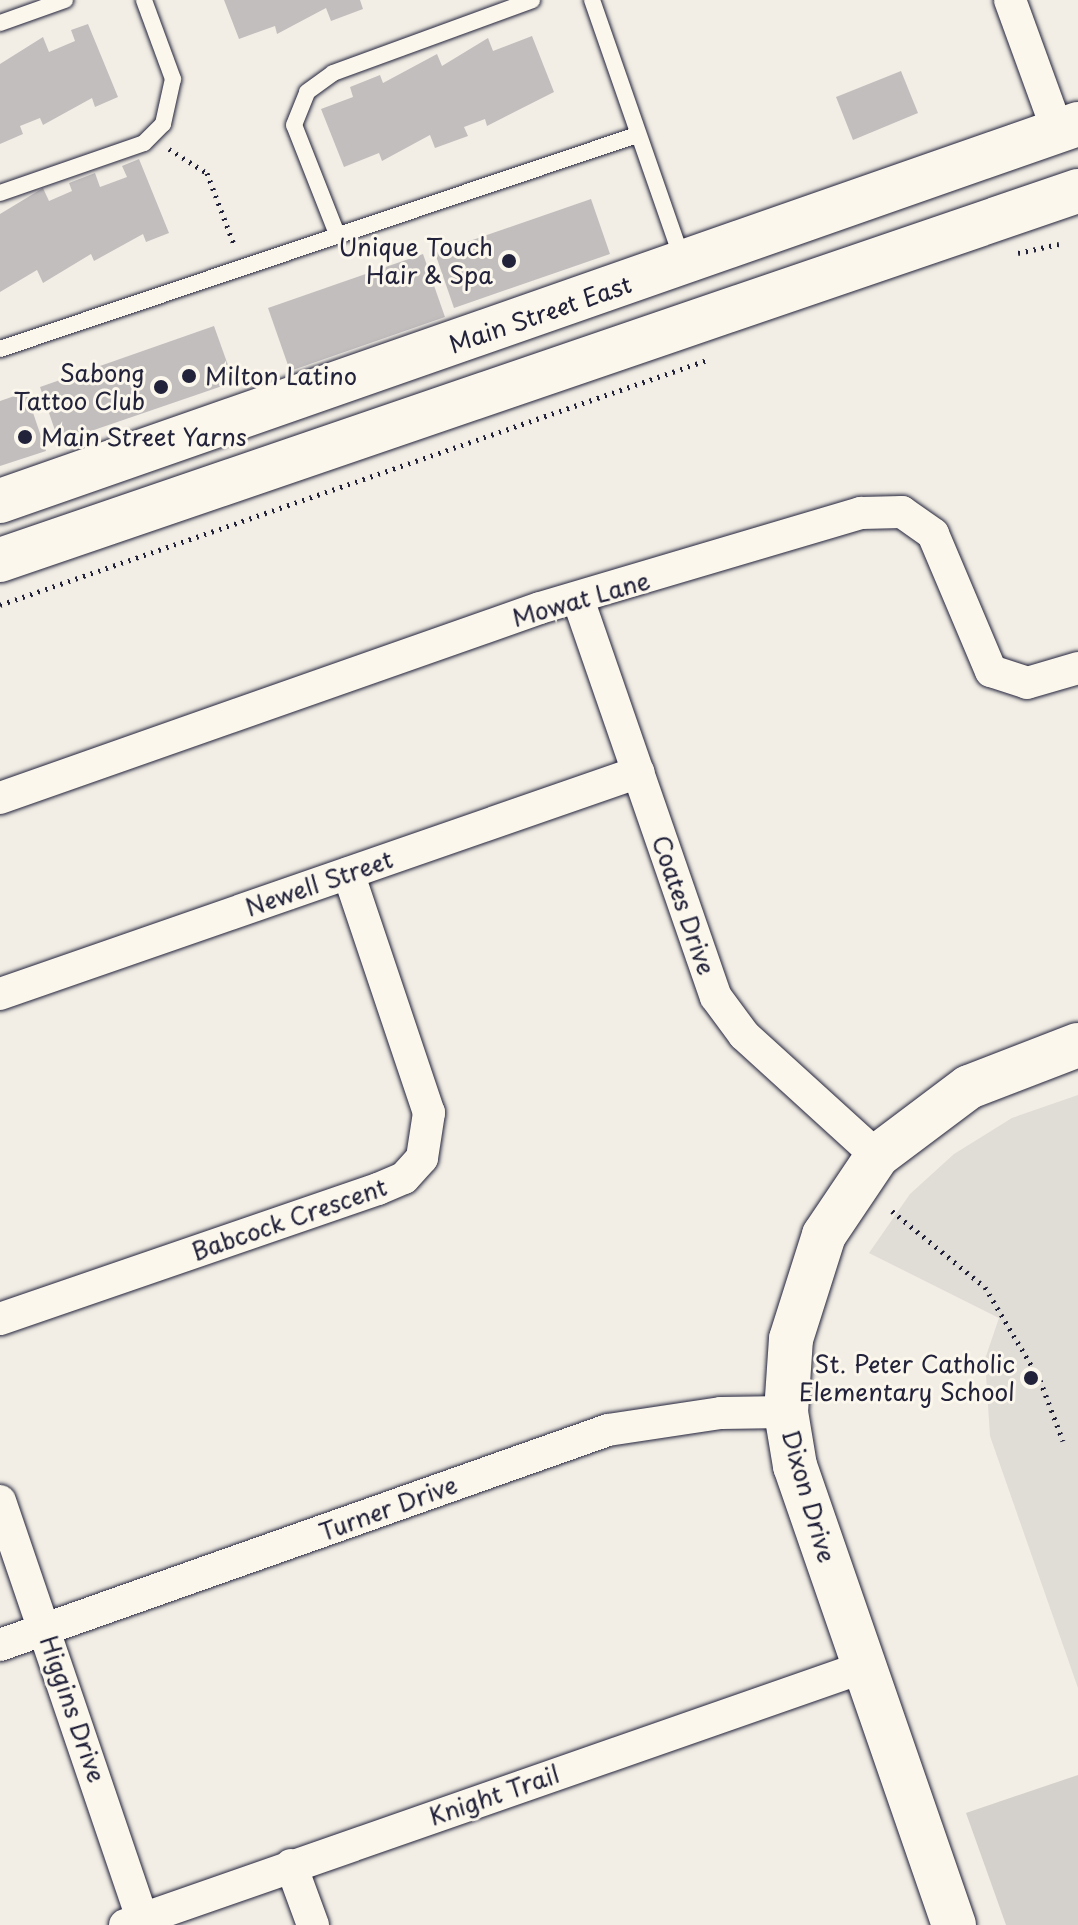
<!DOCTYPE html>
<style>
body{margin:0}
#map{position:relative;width:1078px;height:1925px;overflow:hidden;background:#f2eee5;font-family:"Playpen Sans",sans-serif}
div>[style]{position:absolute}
.built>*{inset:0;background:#e0dcd6}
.green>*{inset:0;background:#d4d1cc}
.building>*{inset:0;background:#c2bebe}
.path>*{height:5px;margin-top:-2.5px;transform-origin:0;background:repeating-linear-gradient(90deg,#22223b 0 2px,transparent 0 8px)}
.roads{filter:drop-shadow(0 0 2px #22223b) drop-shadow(0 0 2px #22223b)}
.lane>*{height:16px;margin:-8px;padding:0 8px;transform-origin:8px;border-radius:8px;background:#fbf7ec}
.street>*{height:32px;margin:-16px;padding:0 16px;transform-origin:16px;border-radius:16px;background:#fbf7ec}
.secondary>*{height:44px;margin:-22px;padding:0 22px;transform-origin:22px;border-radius:22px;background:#fbf7ec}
.dots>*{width:22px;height:22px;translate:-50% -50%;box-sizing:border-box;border:4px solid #fbf7ec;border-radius:50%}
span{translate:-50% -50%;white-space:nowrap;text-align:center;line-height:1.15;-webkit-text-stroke:6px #fbf7ec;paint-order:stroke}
.poi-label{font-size:24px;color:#22223b}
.right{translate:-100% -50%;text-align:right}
.left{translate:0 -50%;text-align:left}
.street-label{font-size:24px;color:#22223b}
</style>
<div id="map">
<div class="built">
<i style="clip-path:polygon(1078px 1095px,1078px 1688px,990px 1436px,985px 1359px,999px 1318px,869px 1253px,910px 1194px,954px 1154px,1012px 1118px)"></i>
</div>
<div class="green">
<i style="clip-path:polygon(1078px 1775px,1078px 1925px,1006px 1925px,966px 1813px)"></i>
</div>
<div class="building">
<i style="clip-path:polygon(224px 0,360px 0,363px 9px,331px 21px,326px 8px,277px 34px,275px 26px,239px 39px)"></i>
<i style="clip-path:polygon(88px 24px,118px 97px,95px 107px,92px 98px,43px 125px,40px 118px,20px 126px,23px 134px,0 144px,0 64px,43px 37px,49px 52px,75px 41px,71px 30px)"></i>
<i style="clip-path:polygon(532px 36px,554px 92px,487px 126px,485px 119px,464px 127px,468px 136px,435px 148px,430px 135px,382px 161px,379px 153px,344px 167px,321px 109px,353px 97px,350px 87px,380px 75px,383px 83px,437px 54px,442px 66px,488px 38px,493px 51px)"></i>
<i style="clip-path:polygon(901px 71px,918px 113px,853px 140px,836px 97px)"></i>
<i style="clip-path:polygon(139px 159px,169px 233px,146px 242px,143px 234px,94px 261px,91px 254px,43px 283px,37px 270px,0 292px,0 214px,43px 188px,49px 201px,72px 191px,69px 183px,95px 173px,100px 187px,127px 177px,122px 166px)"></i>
<i style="clip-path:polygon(591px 199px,610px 254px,454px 308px,435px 253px)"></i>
<i style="clip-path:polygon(423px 254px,445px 317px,290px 371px,268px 308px)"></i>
<i style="clip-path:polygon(214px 326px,234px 382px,59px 442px,40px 387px)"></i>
<i style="clip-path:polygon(26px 392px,46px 451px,0 466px,0 401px)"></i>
</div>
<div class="path">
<i style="left:169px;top:149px;width:45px;rotate:32.3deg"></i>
<i style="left:207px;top:173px;width:79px;rotate:69.3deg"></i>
<i style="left:1018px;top:253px;width:42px;rotate:-12.4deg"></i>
<i style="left:0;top:605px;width:751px;rotate:-19.11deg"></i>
<i style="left:892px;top:1211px;width:120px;rotate:39.3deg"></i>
<i style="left:985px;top:1287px;width:108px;rotate:59.4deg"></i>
<i style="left:1040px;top:1380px;width:65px;rotate:69.3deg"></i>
</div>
<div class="roads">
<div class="lane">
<i style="left:592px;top:0;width:274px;rotate:70.8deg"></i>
<i style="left:0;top:23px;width:69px;rotate:-19.5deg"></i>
<i style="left:0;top:193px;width:152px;rotate:-19.1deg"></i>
<i style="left:144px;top:143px;width:27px;rotate:-45deg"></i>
<i style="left:163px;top:124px;width:46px;rotate:-77.5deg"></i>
<i style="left:173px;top:79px;width:84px;rotate:-110.2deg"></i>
<i style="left:337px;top:234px;width:117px;rotate:-111.5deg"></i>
<i style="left:294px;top:125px;width:35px;rotate:-68deg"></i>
<i style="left:307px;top:92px;width:32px;rotate:-36deg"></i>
<i style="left:333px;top:73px;width:212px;rotate:-20.1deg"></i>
<i style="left:0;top:349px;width:672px;rotate:-18.57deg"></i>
</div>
<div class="street">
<i style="left:1010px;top:0;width:140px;rotate:70deg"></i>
<i style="left:578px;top:599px;width:421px;rotate:70.9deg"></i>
<i style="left:716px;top:997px;width:47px;rotate:53.6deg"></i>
<i style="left:744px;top:1035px;width:180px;rotate:42.3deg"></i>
<i style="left:0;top:798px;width:572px;rotate:-19.38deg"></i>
<i style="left:540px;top:608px;width:335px;rotate:-16.5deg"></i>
<i style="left:861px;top:513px;width:41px;rotate:-1.4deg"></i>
<i style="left:902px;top:512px;width:38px;rotate:35deg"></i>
<i style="left:933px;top:534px;width:149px;rotate:67.1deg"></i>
<i style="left:991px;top:671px;width:38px;rotate:18deg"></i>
<i style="left:1027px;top:683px;width:53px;rotate:-16.4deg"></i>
<i style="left:0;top:994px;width:676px;rotate:-19.16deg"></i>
<i style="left:0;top:1319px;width:400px;rotate:-19deg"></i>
<i style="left:378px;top:1189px;width:28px;rotate:-23deg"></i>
<i style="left:404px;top:1178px;width:27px;rotate:-48deg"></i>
<i style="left:422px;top:1158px;width:46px;rotate:-81.2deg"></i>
<i style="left:429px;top:1113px;width:253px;rotate:-108.6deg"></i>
<i style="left:0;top:1501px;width:441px;rotate:71.2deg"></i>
<i style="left:0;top:1645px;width:645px;rotate:-19.47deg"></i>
<i style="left:608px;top:1430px;width:114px;rotate:-8.6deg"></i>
<i style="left:721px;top:1413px;width:65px;rotate:-0.9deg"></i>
<i style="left:291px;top:1865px;width:64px;rotate:69.9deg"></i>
<i style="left:125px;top:1925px;width:783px;rotate:-19.25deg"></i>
</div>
<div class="secondary">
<i style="left:0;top:501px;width:1142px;rotate:-19.28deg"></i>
<i style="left:0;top:560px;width:1139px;rotate:-18.9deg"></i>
<i style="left:954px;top:1925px;width:486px;rotate:-109.1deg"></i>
<i style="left:795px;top:1466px;width:55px;rotate:-99.5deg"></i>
<i style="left:786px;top:1412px;width:73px;rotate:-86.1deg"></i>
<i style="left:791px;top:1339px;width:109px;rotate:-72.4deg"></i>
<i style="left:824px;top:1235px;width:95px;rotate:-56.1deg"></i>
<i style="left:877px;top:1156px;width:115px;rotate:-36.9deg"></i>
<i style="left:969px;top:1087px;width:117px;rotate:-21.1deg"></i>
</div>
</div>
<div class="dots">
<i style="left:509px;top:261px;background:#22223b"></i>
<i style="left:189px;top:376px;background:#22223b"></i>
<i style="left:161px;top:387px;background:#22223b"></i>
<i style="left:25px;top:437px;background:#22223b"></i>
<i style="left:1031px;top:1378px;background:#22223b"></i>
</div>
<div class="poi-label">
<span class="right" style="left:493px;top:261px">Unique Touch<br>Hair &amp; Spa</span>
<span class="right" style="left:145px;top:387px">Sabong<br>Tattoo Club</span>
<span class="left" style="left:205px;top:376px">Milton Latino</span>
<span class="left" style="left:41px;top:437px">Main Street Yarns</span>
<span class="right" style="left:1015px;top:1378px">St. Peter Catholic<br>Elementary School</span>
</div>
<div class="street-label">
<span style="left:540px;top:314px;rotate:-19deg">Main Street East</span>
<span style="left:581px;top:599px;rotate:-16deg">Mowat Lane</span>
<span style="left:319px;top:883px;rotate:-19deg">Newell Street</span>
<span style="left:684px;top:905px;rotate:71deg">Coates Drive</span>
<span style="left:289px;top:1219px;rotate:-19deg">Babcock Crescent</span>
<span style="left:809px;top:1496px;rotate:74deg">Dixon Drive</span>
<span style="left:388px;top:1508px;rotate:-20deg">Turner Drive</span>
<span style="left:73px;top:1709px;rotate:71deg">Higgins Drive</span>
<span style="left:494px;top:1795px;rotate:-19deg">Knight Trail</span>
</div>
</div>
